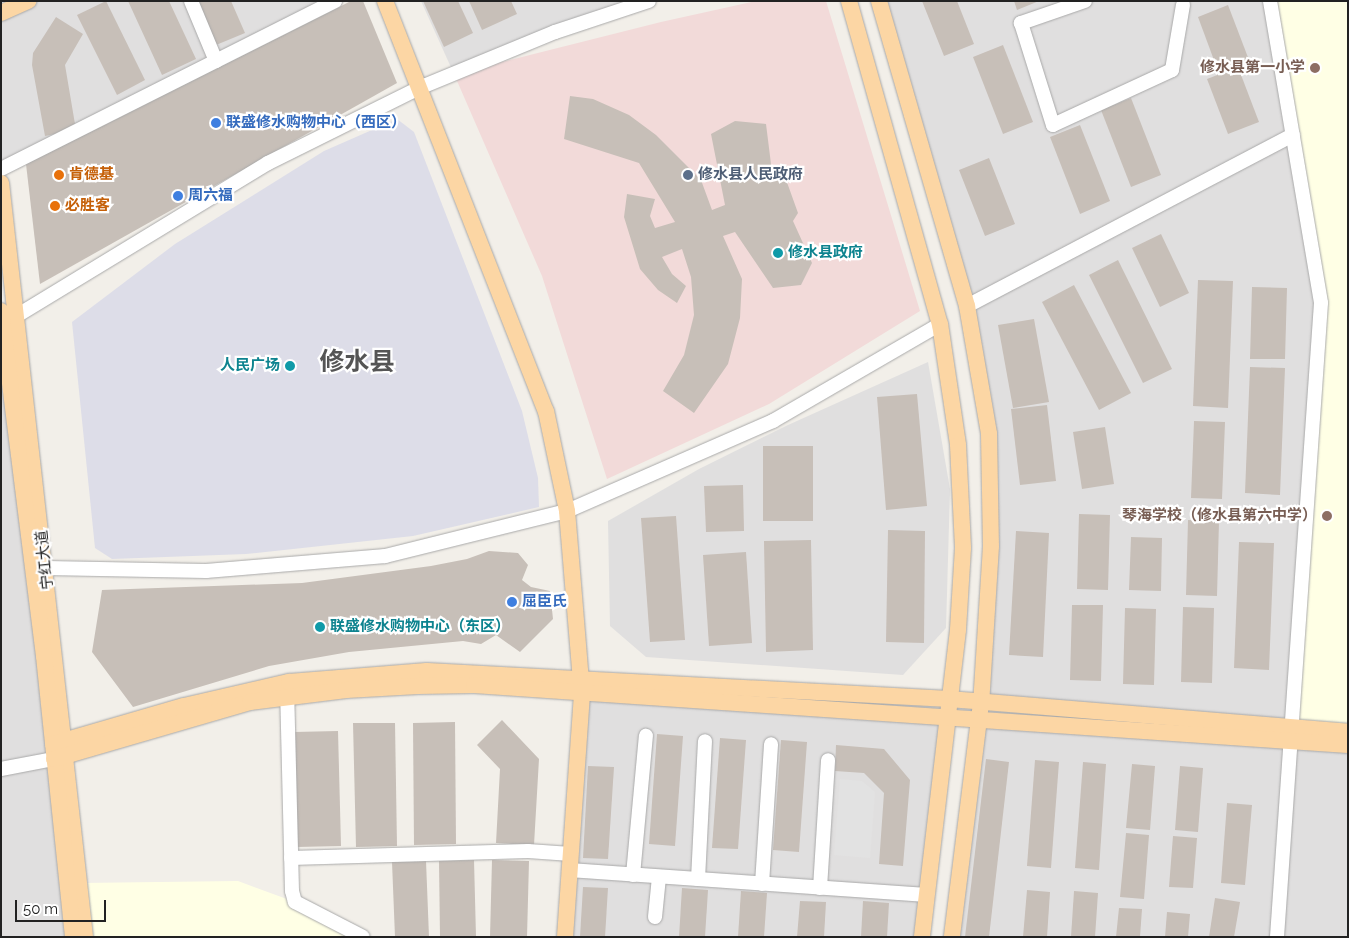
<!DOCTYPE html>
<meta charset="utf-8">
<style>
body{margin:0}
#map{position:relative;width:1349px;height:938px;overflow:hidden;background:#f2efe9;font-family:Raleway,"Noto Sans SC",sans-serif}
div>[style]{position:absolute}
.residential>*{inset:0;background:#e0dfdf}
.commercial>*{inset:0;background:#f2dad9}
.education>*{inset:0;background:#ffffe5}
.parking>*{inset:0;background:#e2e2e2}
.plaza>*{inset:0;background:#dddde8}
.building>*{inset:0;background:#c7bfb8}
.roads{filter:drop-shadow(0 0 1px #a9a9a9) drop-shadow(0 0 1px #a9a9a9)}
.minor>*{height:14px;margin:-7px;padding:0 7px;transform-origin:7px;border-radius:7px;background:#fff}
.major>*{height:16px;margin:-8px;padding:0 8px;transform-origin:8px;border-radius:8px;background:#fcd6a4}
.dots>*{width:14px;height:14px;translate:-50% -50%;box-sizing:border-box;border:2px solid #fff;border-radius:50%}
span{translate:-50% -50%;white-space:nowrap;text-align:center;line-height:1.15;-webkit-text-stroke:4.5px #fff;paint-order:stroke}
.education-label{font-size:15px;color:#785e54;font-weight:700}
.right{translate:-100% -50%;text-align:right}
.shop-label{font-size:15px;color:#366cbe;font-weight:700}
.left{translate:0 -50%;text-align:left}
.food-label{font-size:15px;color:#c56008;font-weight:700}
.service-label{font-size:15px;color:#4e5e75;font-weight:700}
.culture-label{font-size:15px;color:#0d838f;font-weight:700}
.street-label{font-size:15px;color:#222}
.town-label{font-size:25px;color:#555;font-weight:700}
.frame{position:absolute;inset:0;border:2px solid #222;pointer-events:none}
.scale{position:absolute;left:15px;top:900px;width:91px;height:22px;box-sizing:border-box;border:2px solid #222;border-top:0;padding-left:6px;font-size:15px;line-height:18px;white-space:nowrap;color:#222;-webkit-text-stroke:4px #fff;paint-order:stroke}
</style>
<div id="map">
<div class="residential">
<i style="clip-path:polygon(28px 1px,335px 1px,1px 169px,1px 13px)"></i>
<i style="clip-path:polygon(421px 1px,644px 1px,454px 74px)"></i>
<i style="clip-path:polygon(879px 1px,1270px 1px,1321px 303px,1291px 728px,981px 703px,989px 434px,967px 306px)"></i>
<i style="clip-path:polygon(1px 311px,73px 937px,1px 937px)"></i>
<i style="clip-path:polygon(928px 362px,950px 489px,946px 628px,903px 675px,646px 657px,610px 626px,608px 521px,699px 469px,788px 425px)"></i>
<i style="clip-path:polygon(582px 694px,947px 716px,922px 937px,565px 937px)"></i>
<i style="clip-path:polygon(979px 719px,1348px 745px,1348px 937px,952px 937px)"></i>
</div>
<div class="commercial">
<i style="clip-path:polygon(756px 1px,826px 1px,920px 311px,769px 404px,607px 479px,542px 276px,454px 74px,661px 22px)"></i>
</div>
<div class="education">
<i style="clip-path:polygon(1270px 1px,1348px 1px,1348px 732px,1291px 728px,1321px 303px)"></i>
<i style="clip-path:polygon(238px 881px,295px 902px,363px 937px,85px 937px,80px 883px)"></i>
</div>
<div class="parking">
<i style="clip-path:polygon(840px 779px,862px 781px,875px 792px,870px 858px,834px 855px)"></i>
</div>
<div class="plaza">
<i style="clip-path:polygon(397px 119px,414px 132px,522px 411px,538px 478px,539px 507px,413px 536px,246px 554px,112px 559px,95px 548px,72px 322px,175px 244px,324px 151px)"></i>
</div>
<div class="building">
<i style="clip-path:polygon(106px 1px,145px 80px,117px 95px,77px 15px)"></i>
<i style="clip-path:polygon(128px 1px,169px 1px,196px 59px,162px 75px)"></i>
<i style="clip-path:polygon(197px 1px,231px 1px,245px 33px,216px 45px)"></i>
<i style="clip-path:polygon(351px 1px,363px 1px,397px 83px,40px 284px,26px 164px)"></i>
<i style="clip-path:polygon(423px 1px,458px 1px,473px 33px,444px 47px)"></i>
<i style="clip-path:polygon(469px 1px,511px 1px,517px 14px,482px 30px)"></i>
<i style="clip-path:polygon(922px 1px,957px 1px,974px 44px,944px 56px)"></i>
<i style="clip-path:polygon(1014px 1px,1039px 1px,1017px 10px)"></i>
<i style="clip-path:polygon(1228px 5px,1249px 60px,1218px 71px,1198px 17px)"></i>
<i style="clip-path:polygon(56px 17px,83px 34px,65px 65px,76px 130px,45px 136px,32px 65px,33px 53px)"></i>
<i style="clip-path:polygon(1003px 45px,1033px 122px,1003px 134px,973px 57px)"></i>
<i style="clip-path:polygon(1238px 67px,1259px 122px,1228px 134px,1207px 79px)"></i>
<i style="clip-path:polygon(570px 96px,593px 99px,629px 115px,656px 135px,701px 180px,712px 210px,725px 205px,711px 134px,735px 121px,766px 124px,772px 172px,784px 174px,798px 213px,793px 221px,812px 263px,801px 285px,773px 288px,735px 232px,723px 236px,742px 279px,740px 318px,728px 364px,694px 413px,663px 391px,684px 355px,694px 315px,691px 277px,682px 249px,662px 257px,672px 274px,686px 286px,677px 303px,658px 290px,640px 269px,624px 217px,627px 194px,655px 199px,650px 216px,655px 228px,675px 222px,639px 163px,564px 139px)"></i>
<i style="clip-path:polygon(1131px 98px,1161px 175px,1131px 187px,1101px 110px)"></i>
<i style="clip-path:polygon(1080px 125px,1110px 201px,1080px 214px,1050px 137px)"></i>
<i style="clip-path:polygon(989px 158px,1015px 224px,985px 236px,959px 170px)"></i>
<i style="clip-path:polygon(1161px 234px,1189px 293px,1160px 307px,1132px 248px)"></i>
<i style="clip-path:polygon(1118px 260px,1172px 369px,1143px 383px,1089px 275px)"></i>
<i style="clip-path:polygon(1198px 280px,1233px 281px,1228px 408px,1193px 406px)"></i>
<i style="clip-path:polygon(1074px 285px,1131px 393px,1099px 410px,1042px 302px)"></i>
<i style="clip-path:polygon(1252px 287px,1287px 288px,1285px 359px,1250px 359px)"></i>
<i style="clip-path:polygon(1034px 319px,1049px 402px,1013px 408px,998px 325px)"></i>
<i style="clip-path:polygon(1250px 367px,1285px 368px,1280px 495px,1245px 493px)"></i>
<i style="clip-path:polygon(917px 394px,927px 506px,886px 510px,877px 397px)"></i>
<i style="clip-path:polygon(1047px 405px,1056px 481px,1020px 485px,1011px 409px)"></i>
<i style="clip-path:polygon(1194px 421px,1225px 422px,1222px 499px,1191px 498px)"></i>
<i style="clip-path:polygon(1105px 427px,1114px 484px,1082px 489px,1073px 432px)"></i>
<i style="clip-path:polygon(763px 446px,813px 446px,813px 521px,763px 521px)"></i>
<i style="clip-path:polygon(743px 485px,744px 531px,706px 532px,704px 486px)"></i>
<i style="clip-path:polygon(1079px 514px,1110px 515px,1108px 590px,1077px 589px)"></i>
<i style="clip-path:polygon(676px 516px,685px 640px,650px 642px,641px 518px)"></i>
<i style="clip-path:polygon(1188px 520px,1219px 521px,1217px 596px,1186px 595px)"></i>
<i style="clip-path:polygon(888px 530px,925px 531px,924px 643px,886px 642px)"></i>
<i style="clip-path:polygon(1016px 531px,1049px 533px,1043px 657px,1009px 655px)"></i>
<i style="clip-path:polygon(1131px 537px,1162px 538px,1161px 591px,1129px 590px)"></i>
<i style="clip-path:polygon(811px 540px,813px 650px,766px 652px,764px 541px)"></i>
<i style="clip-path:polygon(1239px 542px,1274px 543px,1269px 670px,1234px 668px)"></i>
<i style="clip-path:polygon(489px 551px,518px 553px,528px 565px,522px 580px,531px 587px,550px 591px,553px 619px,520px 652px,496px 635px,481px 644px,463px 641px,349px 652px,269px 666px,133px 707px,92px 652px,102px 590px,302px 583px,431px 566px,467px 559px)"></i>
<i style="clip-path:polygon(746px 552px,752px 643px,709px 646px,703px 555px)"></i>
<i style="clip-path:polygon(1072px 605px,1103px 605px,1101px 681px,1070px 680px)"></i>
<i style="clip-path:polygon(1183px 607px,1214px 608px,1212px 683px,1181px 682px)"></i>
<i style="clip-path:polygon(1125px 608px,1156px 609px,1154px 685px,1123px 684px)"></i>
<i style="clip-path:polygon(502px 720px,539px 759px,534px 845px,496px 843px,500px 769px,477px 745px)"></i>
<i style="clip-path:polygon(455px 722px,456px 844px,414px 845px,413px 723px)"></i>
<i style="clip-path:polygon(353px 723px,395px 723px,397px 846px,356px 847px)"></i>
<i style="clip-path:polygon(338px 731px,341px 846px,297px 847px,294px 732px)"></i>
<i style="clip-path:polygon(657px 734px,683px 736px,675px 846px,649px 844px)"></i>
<i style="clip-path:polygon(720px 738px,746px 740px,738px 849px,712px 848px)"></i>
<i style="clip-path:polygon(781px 740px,807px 742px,799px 852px,773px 850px)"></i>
<i style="clip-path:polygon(836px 745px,884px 749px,910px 780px,903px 866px,879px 864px,884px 793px,864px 773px,835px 771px)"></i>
<i style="clip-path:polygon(986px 759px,1009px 762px,989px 937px,965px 937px)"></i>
<i style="clip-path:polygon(1035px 760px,1059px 762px,1051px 868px,1027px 866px)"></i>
<i style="clip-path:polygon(1083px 762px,1106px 764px,1099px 870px,1075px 868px)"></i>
<i style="clip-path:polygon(1132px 764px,1155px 766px,1150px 830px,1126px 828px)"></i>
<i style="clip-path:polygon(588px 766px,614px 767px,608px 859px,583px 858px)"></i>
<i style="clip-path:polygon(1180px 766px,1203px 768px,1198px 832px,1175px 830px)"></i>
<i style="clip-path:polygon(1227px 803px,1252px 805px,1245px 885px,1221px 883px)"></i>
<i style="clip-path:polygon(1126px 833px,1149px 835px,1144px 899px,1120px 897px)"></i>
<i style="clip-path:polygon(1173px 836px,1197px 838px,1193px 888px,1169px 887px)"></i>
<i style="clip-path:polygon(474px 860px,476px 937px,440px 937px,439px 861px)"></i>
<i style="clip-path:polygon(492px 860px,529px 861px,527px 937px,490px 937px)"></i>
<i style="clip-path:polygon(426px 861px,429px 937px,395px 937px,392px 862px)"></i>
<i style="clip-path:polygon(583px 887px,608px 888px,605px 937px,580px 937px)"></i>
<i style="clip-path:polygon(682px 888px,708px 890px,705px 937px,679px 937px)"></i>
<i style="clip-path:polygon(1027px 890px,1050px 892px,1047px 937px,1023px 937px)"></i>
<i style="clip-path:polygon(741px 891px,767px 893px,764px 937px,738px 937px)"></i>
<i style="clip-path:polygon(1074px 891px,1098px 893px,1095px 937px,1071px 937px)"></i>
<i style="clip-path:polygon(1215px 898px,1240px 902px,1234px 937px,1209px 937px)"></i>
<i style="clip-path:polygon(800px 901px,826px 902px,824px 937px,797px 937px)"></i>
<i style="clip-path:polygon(863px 901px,889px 903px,887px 937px,861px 937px)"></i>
<i style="clip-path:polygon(1119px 908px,1142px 909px,1140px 937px,1116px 937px)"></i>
<i style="clip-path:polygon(1167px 912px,1190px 914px,1188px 937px,1165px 937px)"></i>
</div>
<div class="roads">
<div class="minor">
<i style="left:191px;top:1px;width:65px;rotate:67.4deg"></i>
<i style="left:1085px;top:1px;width:68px;rotate:161deg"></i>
<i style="left:1021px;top:23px;width:107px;rotate:72.6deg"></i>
<i style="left:1053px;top:125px;width:131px;rotate:-24.8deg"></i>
<i style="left:1172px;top:70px;width:66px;rotate:-80.4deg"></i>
<i style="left:1270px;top:1px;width:306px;rotate:80.4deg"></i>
<i style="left:1321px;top:303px;width:636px;rotate:93.97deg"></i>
<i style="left:1px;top:169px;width:374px;rotate:-26.7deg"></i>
<i style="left:967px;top:306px;width:368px;rotate:-27.7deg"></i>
<i style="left:18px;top:315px;width:293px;rotate:-31.3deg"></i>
<i style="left:268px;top:163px;width:169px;rotate:-26.4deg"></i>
<i style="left:419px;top:88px;width:147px;rotate:-22.4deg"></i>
<i style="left:555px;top:32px;width:99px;rotate:-18.3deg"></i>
<i style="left:46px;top:568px;width:160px;rotate:1.1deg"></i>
<i style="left:206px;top:571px;width:180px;rotate:-4.8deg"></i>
<i style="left:385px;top:556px;width:187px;rotate:-13.9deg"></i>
<i style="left:567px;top:511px;width:225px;rotate:-23.6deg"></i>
<i style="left:773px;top:421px;width:193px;rotate:-30.1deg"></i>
<i style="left:287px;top:687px;width:204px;rotate:88.6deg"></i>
<i style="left:292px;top:891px;width:11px;rotate:75deg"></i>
<i style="left:295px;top:902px;width:76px;rotate:27.2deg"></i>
<i style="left:1px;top:769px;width:54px;rotate:-10.7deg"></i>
<i style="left:291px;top:858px;width:237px;rotate:-1.7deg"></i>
<i style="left:528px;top:851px;width:43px;rotate:4deg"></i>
<i style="left:569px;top:870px;width:359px;rotate:4deg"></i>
<i style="left:633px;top:875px;width:140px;rotate:-84.7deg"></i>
<i style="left:698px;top:879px;width:138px;rotate:-87.1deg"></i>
<i style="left:762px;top:884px;width:140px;rotate:-86.3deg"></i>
<i style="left:820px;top:888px;width:128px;rotate:-86.4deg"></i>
<i style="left:655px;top:917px;width:40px;rotate:-84.3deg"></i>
</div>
<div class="major">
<i style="left:385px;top:1px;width:440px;rotate:68.6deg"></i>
<i style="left:546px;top:411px;width:102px;rotate:78.1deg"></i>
<i style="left:567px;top:511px;width:184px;rotate:85.3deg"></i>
<i style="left:582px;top:694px;width:244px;rotate:94deg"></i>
<i style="left:849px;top:1px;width:336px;rotate:74.3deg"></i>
<i style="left:940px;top:324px;width:122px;rotate:81.5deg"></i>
<i style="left:958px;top:445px;width:103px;rotate:87.2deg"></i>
<i style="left:963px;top:548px;width:82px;rotate:93.5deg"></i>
<i style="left:958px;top:630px;width:309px;rotate:96.7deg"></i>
<i style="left:879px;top:1px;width:317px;rotate:73.9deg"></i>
<i style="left:967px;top:306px;width:130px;rotate:80.2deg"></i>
<i style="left:989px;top:434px;width:112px;rotate:89deg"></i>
<i style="left:991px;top:546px;width:157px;rotate:93.6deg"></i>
<i style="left:981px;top:703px;width:236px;rotate:97.1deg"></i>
<i style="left:1px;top:13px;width:30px;rotate:-24deg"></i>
<i style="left:1px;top:183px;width:759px;rotate:83.64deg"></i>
<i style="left:1px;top:311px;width:348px;rotate:82.9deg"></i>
<i style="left:44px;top:656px;width:282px;rotate:84.1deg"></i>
<i style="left:53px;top:744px;width:136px;rotate:-16.2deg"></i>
<i style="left:184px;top:706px;width:108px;rotate:-12.9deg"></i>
<i style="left:289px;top:682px;width:138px;rotate:-4.6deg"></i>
<i style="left:427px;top:671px;width:523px;rotate:3.07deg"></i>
<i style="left:949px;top:699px;width:400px;rotate:4.7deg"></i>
<i style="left:54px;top:759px;width:204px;rotate:-16.2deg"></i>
<i style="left:250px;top:702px;width:97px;rotate:-7.1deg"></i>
<i style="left:346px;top:690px;width:72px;rotate:-3.2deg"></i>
<i style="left:418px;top:686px;width:56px;rotate:-1deg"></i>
<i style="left:474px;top:685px;width:876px;rotate:3.93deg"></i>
</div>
</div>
<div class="dots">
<i style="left:1315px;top:68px;background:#8d6e63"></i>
<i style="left:216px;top:123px;background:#3f7fe0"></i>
<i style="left:59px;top:175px;background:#e8710a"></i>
<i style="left:688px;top:175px;background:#5c6f8a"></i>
<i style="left:178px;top:196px;background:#3f7fe0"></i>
<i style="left:55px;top:206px;background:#e8710a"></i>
<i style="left:778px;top:253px;background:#0f9aa8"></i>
<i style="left:290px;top:366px;background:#0f9aa8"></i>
<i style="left:1327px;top:516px;background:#8d6e63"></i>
<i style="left:512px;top:602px;background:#3f7fe0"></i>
<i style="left:320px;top:627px;background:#0f9aa8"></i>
</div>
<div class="education-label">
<span class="right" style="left:1305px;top:68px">修水县第一小学</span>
<span class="right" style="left:1317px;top:516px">琴海学校（修水县第六中学）</span>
</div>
<div class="shop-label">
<span class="left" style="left:226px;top:123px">联盛修水购物中心（西区）</span>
<span class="left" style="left:188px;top:196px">周六福</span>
<span class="left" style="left:522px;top:602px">屈臣氏</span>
</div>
<div class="food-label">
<span class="left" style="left:69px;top:175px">肯德基</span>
<span class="left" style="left:65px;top:206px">必胜客</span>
</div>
<div class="service-label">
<span class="left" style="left:698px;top:175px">修水县人民政府</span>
</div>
<div class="culture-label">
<span class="left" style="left:788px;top:253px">修水县政府</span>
<span class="right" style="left:280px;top:366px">人民广场</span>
<span class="left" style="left:330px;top:627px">联盛修水购物中心（东区）</span>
</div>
<div class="street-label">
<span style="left:45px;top:560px;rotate:-96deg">宁红大道</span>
</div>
<div class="town-label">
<span style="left:357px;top:361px">修水县</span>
</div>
<div class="frame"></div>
<div class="scale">50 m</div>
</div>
